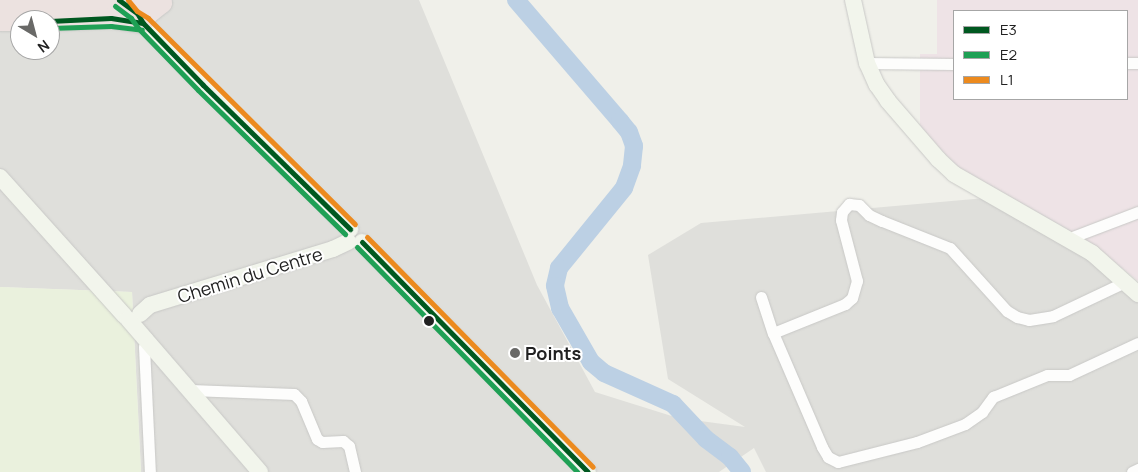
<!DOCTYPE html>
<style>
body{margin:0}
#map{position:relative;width:1138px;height:472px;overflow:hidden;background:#f0f0ea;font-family:Manrope,sans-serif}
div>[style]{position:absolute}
.residential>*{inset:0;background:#dfdfdb}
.industrial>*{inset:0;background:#eee3e6}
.farmland>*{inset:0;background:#eaf1dd}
.river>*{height:18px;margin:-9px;padding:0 9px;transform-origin:9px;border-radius:9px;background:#bcd0e4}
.roads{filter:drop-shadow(0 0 1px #c8c8c6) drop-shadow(0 0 1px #c8c8c6)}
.street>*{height:11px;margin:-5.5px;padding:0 5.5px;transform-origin:5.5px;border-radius:5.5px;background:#fdfdfc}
.secondary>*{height:16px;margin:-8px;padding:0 8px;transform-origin:8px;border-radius:8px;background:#f2f5ec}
.highway>*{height:20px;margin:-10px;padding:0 10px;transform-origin:10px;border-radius:10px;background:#ece2e0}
.bus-1>*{height:5px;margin:-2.5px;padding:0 2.5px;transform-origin:2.5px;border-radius:2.5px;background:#005820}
.bus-2>*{height:5px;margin:-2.5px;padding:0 2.5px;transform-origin:2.5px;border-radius:2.5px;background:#1fa055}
.bus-3>*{height:5px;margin:-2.5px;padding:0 2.5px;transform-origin:2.5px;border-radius:2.5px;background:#ec8a1e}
.dots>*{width:14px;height:14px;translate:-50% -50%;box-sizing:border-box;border:2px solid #fff;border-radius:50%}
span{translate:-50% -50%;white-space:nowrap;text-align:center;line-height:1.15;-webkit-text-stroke:4px #fff;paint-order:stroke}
.street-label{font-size:18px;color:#212121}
.poi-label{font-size:18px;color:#212121;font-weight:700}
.left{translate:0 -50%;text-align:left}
.legend{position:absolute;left:953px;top:10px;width:175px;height:90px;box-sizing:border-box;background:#fff;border:1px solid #a6a6a6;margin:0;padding:6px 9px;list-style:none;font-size:15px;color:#212121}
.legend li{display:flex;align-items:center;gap:10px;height:25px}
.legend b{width:25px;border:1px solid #a6a6a6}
.north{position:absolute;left:10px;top:10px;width:50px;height:50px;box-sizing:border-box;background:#fff;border:1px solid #a6a6a6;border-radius:50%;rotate:143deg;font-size:14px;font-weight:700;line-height:20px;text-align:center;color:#212121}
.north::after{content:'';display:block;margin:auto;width:18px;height:22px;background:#696967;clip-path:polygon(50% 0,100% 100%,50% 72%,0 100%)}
</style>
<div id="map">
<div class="residential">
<i style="clip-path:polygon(evenodd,0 0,419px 0,537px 285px,595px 392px,678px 418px,745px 427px,668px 379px,648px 255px,701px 223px,1008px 196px,1138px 288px,1138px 472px,766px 472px,754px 448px,719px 472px,141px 472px,132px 292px,0 287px,0 0,20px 20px,50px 20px,50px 50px,20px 50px,20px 20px)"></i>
</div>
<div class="industrial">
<i style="clip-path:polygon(evenodd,937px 0,1138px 0,1138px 281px,1097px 248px,963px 173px,920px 127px,920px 54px,937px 54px,937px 0,954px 11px,1127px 11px,1127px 99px,954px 99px,954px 11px)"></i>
</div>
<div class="farmland">
<i style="clip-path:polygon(0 287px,132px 292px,141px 472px,0 472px)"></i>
</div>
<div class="river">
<i style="left:516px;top:0;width:160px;rotate:49.3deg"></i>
<i style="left:620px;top:121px;width:14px;rotate:51deg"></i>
<i style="left:629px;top:132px;width:15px;rotate:70deg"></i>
<i style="left:634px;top:146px;width:20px;rotate:96deg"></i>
<i style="left:632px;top:166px;width:23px;rotate:110deg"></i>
<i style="left:624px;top:188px;width:103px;rotate:129.1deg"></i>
<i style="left:559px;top:268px;width:18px;rotate:103deg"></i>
<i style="left:555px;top:286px;width:23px;rotate:77deg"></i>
<i style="left:560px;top:308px;width:62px;rotate:60.1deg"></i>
<i style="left:591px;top:362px;width:17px;rotate:40deg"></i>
<i style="left:604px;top:373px;width:76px;rotate:24.2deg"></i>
<i style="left:673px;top:404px;width:48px;rotate:46.7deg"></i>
<i style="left:706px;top:439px;width:30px;rotate:37deg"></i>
<i style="left:730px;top:457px;width:19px;rotate:51deg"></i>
</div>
<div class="roads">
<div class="street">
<i style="left:867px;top:63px;width:87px;rotate:0.7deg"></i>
<i style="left:1127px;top:63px;width:11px"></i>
<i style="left:1070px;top:238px;width:73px;rotate:-20.9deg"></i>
<i style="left:761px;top:297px;width:38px;rotate:72deg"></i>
<i style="left:773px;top:333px;width:124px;rotate:66.7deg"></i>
<i style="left:822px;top:447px;width:12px;rotate:59deg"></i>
<i style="left:828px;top:457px;width:11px;rotate:27deg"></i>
<i style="left:838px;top:462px;width:81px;rotate:-14.2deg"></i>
<i style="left:917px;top:442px;width:51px;rotate:-20.6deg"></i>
<i style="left:965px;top:424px;width:21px;rotate:-35deg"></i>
<i style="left:982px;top:412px;width:19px;rotate:-54deg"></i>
<i style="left:993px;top:397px;width:58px;rotate:-22.2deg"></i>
<i style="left:1047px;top:375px;width:22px"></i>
<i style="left:1069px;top:375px;width:76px;rotate:-24.9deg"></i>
<i style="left:773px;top:333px;width:78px;rotate:-21.9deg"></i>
<i style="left:845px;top:304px;width:9px;rotate:-41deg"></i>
<i style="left:852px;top:298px;width:18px;rotate:-74deg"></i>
<i style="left:857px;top:281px;width:63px;rotate:-104.7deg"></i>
<i style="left:841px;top:220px;width:8px;rotate:-83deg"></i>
<i style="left:842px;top:212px;width:11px;rotate:-49deg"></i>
<i style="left:849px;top:204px;width:10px;rotate:6deg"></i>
<i style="left:859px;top:205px;width:14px;rotate:45deg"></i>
<i style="left:869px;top:215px;width:14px;rotate:25deg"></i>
<i style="left:882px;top:221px;width:73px;rotate:21.7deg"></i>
<i style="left:950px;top:248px;width:85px;rotate:47.9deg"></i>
<i style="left:1007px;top:311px;width:12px;rotate:31deg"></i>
<i style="left:1017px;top:317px;width:12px;rotate:14deg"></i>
<i style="left:1029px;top:320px;width:24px;rotate:-9deg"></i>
<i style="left:1053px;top:316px;width:80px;rotate:-25.3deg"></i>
<i style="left:147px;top:338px;width:9px;rotate:108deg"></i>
<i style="left:144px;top:347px;width:125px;rotate:87.3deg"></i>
<i style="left:191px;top:390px;width:103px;rotate:2.2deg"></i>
<i style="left:294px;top:394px;width:10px;rotate:45deg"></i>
<i style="left:301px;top:401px;width:41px;rotate:67.2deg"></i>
<i style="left:317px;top:439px;width:6px;rotate:31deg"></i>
<i style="left:322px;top:442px;width:21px;rotate:-3deg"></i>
<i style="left:343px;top:441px;width:8px;rotate:40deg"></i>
<i style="left:349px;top:446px;width:27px;rotate:77deg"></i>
<i style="left:1132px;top:472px;width:7px;rotate:-27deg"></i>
</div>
<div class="secondary">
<i style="left:853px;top:0;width:65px;rotate:77.5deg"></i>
<i style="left:867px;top:63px;width:24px;rotate:66deg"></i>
<i style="left:877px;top:85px;width:19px;rotate:55deg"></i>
<i style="left:888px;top:101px;width:77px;rotate:49.2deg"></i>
<i style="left:938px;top:159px;width:22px;rotate:43deg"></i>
<i style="left:954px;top:174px;width:159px;rotate:29.8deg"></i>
<i style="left:1092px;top:253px;width:62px;rotate:41.7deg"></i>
<i style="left:137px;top:13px;width:12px;rotate:59deg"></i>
<i style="left:143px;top:23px;width:86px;rotate:45.9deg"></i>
<i style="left:203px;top:85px;width:206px;rotate:44.4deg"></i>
<i style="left:0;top:177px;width:186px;rotate:48.1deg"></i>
<i style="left:362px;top:242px;width:322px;rotate:45.5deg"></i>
<i style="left:140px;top:314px;width:13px;rotate:-42deg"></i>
<i style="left:150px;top:305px;width:191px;rotate:-17deg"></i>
<i style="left:333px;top:249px;width:17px;rotate:-25deg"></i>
<i style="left:128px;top:319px;width:202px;rotate:49.2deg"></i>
</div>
<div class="highway">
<i style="left:0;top:6px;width:106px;rotate:-3.2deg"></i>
<i style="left:111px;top:18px;width:18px;rotate:-47deg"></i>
<i style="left:123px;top:5px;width:19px;rotate:6deg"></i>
<i style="left:142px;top:7px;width:20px;rotate:-11deg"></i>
<i style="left:0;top:21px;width:20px"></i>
<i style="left:50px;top:21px;width:61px;rotate:-2.8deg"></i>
<i style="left:111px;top:18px;width:32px;rotate:9deg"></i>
<i style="left:143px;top:23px;width:10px;rotate:-61deg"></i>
<i style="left:148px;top:14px;width:18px;rotate:-38deg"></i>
</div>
</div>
<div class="bus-1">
<i style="left:119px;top:0;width:22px;rotate:36deg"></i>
<i style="left:137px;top:13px;width:12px;rotate:59deg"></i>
<i style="left:143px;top:23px;width:86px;rotate:45.9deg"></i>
<i style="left:203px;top:85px;width:206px;rotate:44.4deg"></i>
<i style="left:50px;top:21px;width:61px;rotate:-2.8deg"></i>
<i style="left:111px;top:18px;width:32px;rotate:9deg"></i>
<i style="left:362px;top:242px;width:322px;rotate:45.5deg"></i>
</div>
<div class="bus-2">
<i style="left:115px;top:6px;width:20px;rotate:37deg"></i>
<i style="left:131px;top:18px;width:12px;rotate:55deg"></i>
<i style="left:138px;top:28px;width:86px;rotate:45.9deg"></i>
<i style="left:198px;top:90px;width:206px;rotate:44.4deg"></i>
<i style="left:50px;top:28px;width:61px;rotate:-1.9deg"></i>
<i style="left:111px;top:26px;width:31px;rotate:7deg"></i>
<i style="left:357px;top:247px;width:315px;rotate:45.6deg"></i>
</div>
<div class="bus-3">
<i style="left:128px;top:0;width:14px;rotate:51deg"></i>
<i style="left:137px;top:11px;width:13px;rotate:32deg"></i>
<i style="left:148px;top:18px;width:292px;rotate:44.9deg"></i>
<i style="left:367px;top:237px;width:322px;rotate:45.5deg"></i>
</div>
<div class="dots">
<i style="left:429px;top:321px;background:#212121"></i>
<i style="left:515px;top:353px;background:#696967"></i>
</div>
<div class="street-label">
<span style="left:250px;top:275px;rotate:-17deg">Chemin du Centre</span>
</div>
<div class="poi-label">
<span class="left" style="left:525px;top:353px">Points</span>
</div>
<ul class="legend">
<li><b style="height:6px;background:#005820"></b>E3</li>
<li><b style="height:6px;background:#1fa055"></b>E2</li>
<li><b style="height:6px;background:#ec8a1e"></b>L1</li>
</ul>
<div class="north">N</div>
</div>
